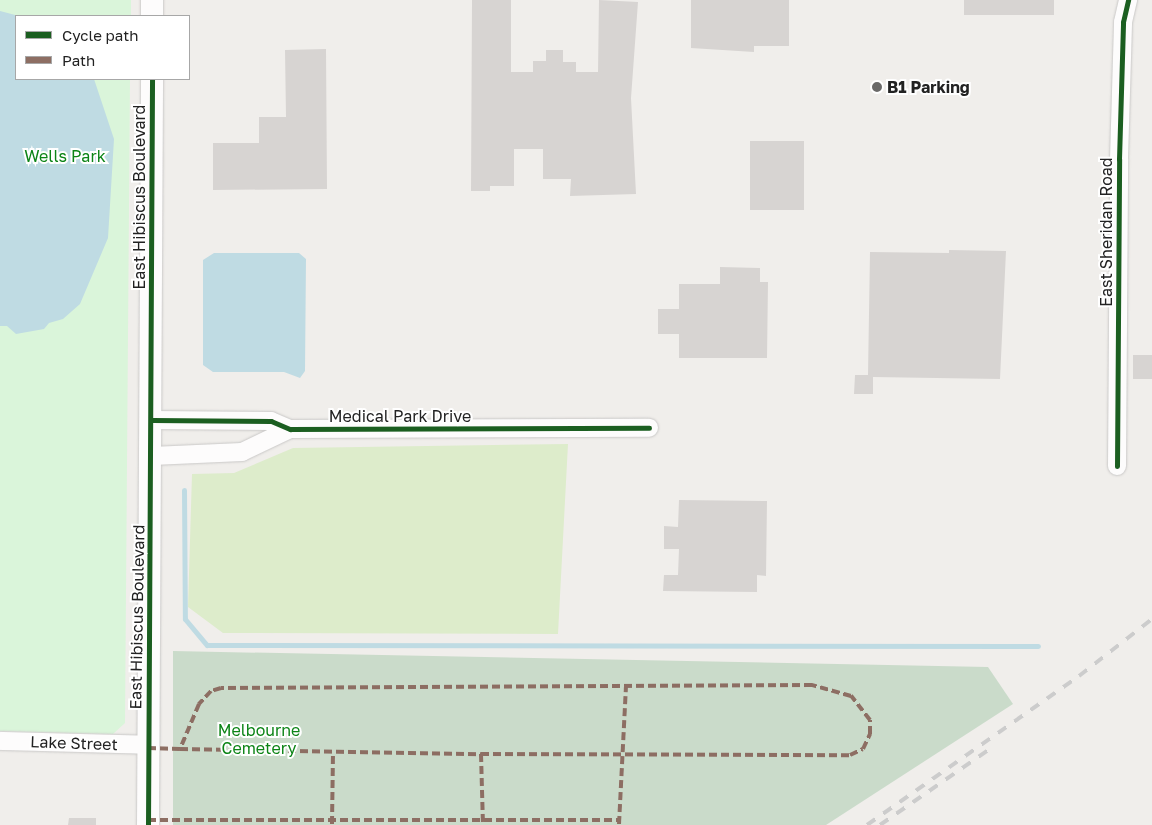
<!DOCTYPE html>
<style>
body{margin:0}
#map{position:relative;width:1152px;height:825px;overflow:hidden;background:#f0eeeb;font-family:"Golos Text",sans-serif}
div>[style]{position:absolute}
.grass>*{inset:0;background:#ddeccb}
.cemetery>*{inset:0;background:#cadbca}
.park>*{inset:0;background:#daf5da}
.water>*{inset:0;background:#bfdbe3}
.stream>*{height:5px;margin:-2.5px;padding:0 2.5px;transform-origin:2.5px;border-radius:2.5px;background:#bfdbe3}
.building>*{inset:0;background:#d7d4d2}
.roads{filter:drop-shadow(0 0 1px #c9c8c7) drop-shadow(0 0 1px #c9c8c7)}
.minor>*{height:18px;margin:-9px;padding:0 9px;transform-origin:9px;border-radius:9px;background:#fdfcfc}
.tertiary>*{height:22px;margin:-11px;padding:0 11px;transform-origin:11px;border-radius:11px;background:#fdfcfc}
.rail>*{height:4px;margin-top:-2px;transform-origin:0;background:repeating-linear-gradient(90deg,#ccc 0 10px,transparent 0 20px)}
.quiet>*{height:4px;margin-top:-2px;transform-origin:0;background:repeating-linear-gradient(90deg,#8d6e63 0 8px,transparent 0 12px)}
.cycleway>*{height:5px;margin:-2.5px;padding:0 2.5px;transform-origin:2.5px;border-radius:2.5px;background:#1b5e20}
.dots>*{width:14px;height:14px;translate:-50% -50%;box-sizing:border-box;border:2px solid #fff;border-radius:50%}
span{translate:-50% -50%;white-space:nowrap;text-align:center;line-height:1.15;-webkit-text-stroke:4px #fff;paint-order:stroke}
.poi-label{font-size:16px;color:#222;font-weight:700}
.left{translate:0 -50%;text-align:left}
.park-label{font-size:16px;color:#0c8416}
.street-label{font-size:16px;color:#222}
.legend{position:absolute;left:15px;top:15px;width:175px;height:65px;box-sizing:border-box;background:#fff;border:1px solid #a7a7a7;margin:0;padding:6px 9px;list-style:none;font-size:15px;color:#222}
.legend li{display:flex;align-items:center;gap:10px;height:25px}
.legend b{width:25px;border:1px solid #a7a7a7}
</style>
<div id="map">
<div class="grass">
<i style="clip-path:polygon(568px 444px,558px 634px,223px 633px,188px 607px,192px 474px,234px 473px,293px 448px)"></i>
</div>
<div class="cemetery">
<i style="clip-path:polygon(173px 651px,988px 667px,1013px 704px,826px 825px,173px 825px)"></i>
</div>
<div class="park">
<i style="clip-path:polygon(0 0,131px 0,131px 16px,16px 16px,16px 79px,130px 79px,125px 723px,113px 734px,0 731px)"></i>
</div>
<div class="water">
<i style="clip-path:polygon(0 11px,19px 16px,16px 16px,16px 79px,94px 79px,114px 139px,108px 238px,80px 304px,63px 319px,49px 323px,44px 329px,16px 334px,7px 326px,0 326px)"></i>
<i style="clip-path:polygon(214px 253px,299px 253px,306px 259px,305px 371px,300px 378px,284px 372px,213px 372px,203px 365px,203px 260px)"></i>
</div>
<div class="stream">
<i style="left:184px;top:490px;width:129px;rotate:89.6deg"></i>
<i style="left:185px;top:619px;width:34px;rotate:50deg"></i>
<i style="left:207px;top:645px;width:831px;rotate:0.07deg"></i>
</div>
<div class="building">
<i style="clip-path:polygon(472px 0,511px 0,511px 72px,533px 72px,533px 61px,546px 61px,546px 50px,563px 50px,563px 62px,576px 62px,576px 72px,598px 72px,599px 0,638px 2px,631px 98px,636px 194px,570px 196px,571px 179px,543px 179px,543px 149px,514px 149px,514px 186px,490px 186px,490px 191px,471px 191px)"></i>
<i style="clip-path:polygon(691px 0,789px 0,789px 46px,754px 46px,754px 52px,691px 48px)"></i>
<i style="clip-path:polygon(964px 0,1054px 0,1054px 15px,964px 15px)"></i>
<i style="clip-path:polygon(326px 49px,327px 189px,213px 190px,213px 143px,259px 143px,259px 117px,286px 117px,285px 50px)"></i>
<i style="clip-path:polygon(750px 141px,804px 141px,804px 210px,750px 210px)"></i>
<i style="clip-path:polygon(949px 250px,1006px 251px,1000px 379px,873px 377px,873px 394px,854px 394px,855px 375px,868px 375px,870px 252px,949px 253px)"></i>
<i style="clip-path:polygon(720px 267px,760px 268px,760px 282px,768px 282px,767px 358px,679px 358px,679px 334px,658px 334px,658px 309px,679px 309px,679px 284px,720px 284px)"></i>
<i style="clip-path:polygon(1133px 355px,1152px 355px,1152px 379px,1133px 379px)"></i>
<i style="clip-path:polygon(679px 500px,767px 501px,766px 576px,757px 575px,757px 592px,663px 591px,664px 575px,678px 575px,679px 549px,664px 549px,664px 526px,678px 527px)"></i>
<i style="clip-path:polygon(69px 818px,96px 818px,96px 825px,68px 825px)"></i>
</div>
<div class="roads">
<div class="minor">
<i style="left:152px;top:420px;width:119px;rotate:0.5deg"></i>
<i style="left:271px;top:421px;width:21px;rotate:23deg"></i>
<i style="left:290px;top:429px;width:359px;rotate:-0.2deg"></i>
<i style="left:152px;top:456px;width:90px;rotate:-2.5deg"></i>
<i style="left:242px;top:452px;width:53px;rotate:-25.6deg"></i>
<i style="left:1117px;top:466px;width:307px;rotate:-89.6deg"></i>
<i style="left:1119px;top:159px;width:137px;rotate:-88.3deg"></i>
<i style="left:1123px;top:22px;width:23px;rotate:-77deg"></i>
<i style="left:0;top:741px;width:148px;rotate:1.5deg"></i>
</div>
<div class="tertiary">
<i style="left:152px;top:0;width:16px;rotate:90deg"></i>
<i style="left:148px;top:825px;width:746px;rotate:-89.69deg"></i>
</div>
</div>
<div class="rail">
<i style="left:867px;top:825px;width:259px;rotate:-35.1deg"></i>
<i style="left:1079px;top:676px;width:93px;rotate:-38deg"></i>
<i style="left:880px;top:825px;width:135px;rotate:-34.7deg"></i>
</div>
<div class="quiet">
<i style="left:148px;top:748px;width:32px;rotate:2deg"></i>
<i style="left:180px;top:749px;width:301px;rotate:1deg"></i>
<i style="left:481px;top:754px;width:369px;rotate:0.2deg"></i>
<i style="left:850px;top:755px;width:14px;rotate:-25deg"></i>
<i style="left:863px;top:749px;width:17px;rotate:-65deg"></i>
<i style="left:870px;top:734px;width:14px;rotate:-90deg"></i>
<i style="left:870px;top:720px;width:31px;rotate:-128deg"></i>
<i style="left:851px;top:696px;width:41px;rotate:-164.2deg"></i>
<i style="left:812px;top:685px;width:591px;rotate:179.71deg"></i>
<i style="left:221px;top:688px;width:10px;rotate:163deg"></i>
<i style="left:211px;top:691px;width:18px;rotate:133deg"></i>
<i style="left:199px;top:704px;width:49px;rotate:112.9deg"></i>
<i style="left:481px;top:754px;width:71px;rotate:88.4deg"></i>
<i style="left:148px;top:820px;width:471px"></i>
<i style="left:332px;top:824px;width:72px;rotate:-89.2deg"></i>
<i style="left:619px;top:824px;width:138px;rotate:-87.1deg"></i>
</div>
<div class="cycleway">
<i style="left:152px;top:420px;width:119px;rotate:0.5deg"></i>
<i style="left:271px;top:421px;width:21px;rotate:23deg"></i>
<i style="left:290px;top:429px;width:359px;rotate:-0.2deg"></i>
<i style="left:1117px;top:466px;width:307px;rotate:-89.6deg"></i>
<i style="left:1119px;top:159px;width:137px;rotate:-88.3deg"></i>
<i style="left:1123px;top:22px;width:23px;rotate:-77deg"></i>
<i style="left:148px;top:825px;width:746px;rotate:-89.69deg"></i>
</div>
<div class="dots">
<i style="left:877px;top:87px;background:#6a6968"></i>
</div>
<div class="poi-label">
<span class="left" style="left:887px;top:87px">B1 Parking</span>
</div>
<div class="park-label">
<span style="left:65px;top:156px">Wells Park</span>
<span style="left:259px;top:739px">Melbourne<br>Cemetery</span>
</div>
<div class="street-label">
<span style="left:139px;top:197px;rotate:-90deg">East Hibiscus Boulevard</span>
<span style="left:1106px;top:232px;rotate:-90deg">East Sheridan Road</span>
<span style="left:400px;top:416px">Medical Park Drive</span>
<span style="left:137px;top:617px;rotate:-89deg">East Hibiscus Boulevard</span>
<span style="left:74px;top:743px;rotate:2deg">Lake Street</span>
</div>
<ul class="legend">
<li><b style="height:6px;background:#1b5e20"></b>Cycle path</li>
<li><b style="height:6px;background:#8d6e63"></b>Path</li>
</ul>
</div>
